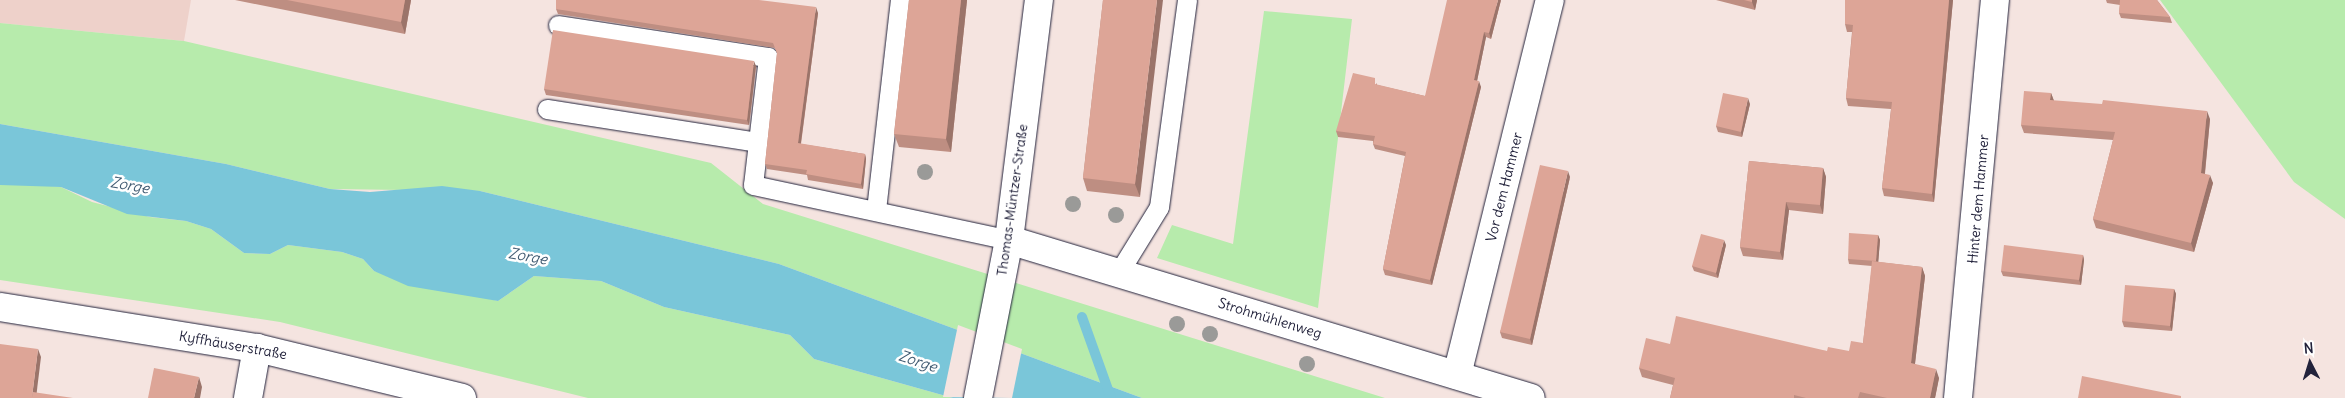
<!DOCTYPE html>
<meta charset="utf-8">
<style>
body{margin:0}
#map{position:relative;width:2345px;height:398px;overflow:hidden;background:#f5e4e0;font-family:Delius,sans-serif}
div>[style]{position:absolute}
.built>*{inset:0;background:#eed1ca}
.green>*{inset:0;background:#b7ebac}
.water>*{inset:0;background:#7ac6d9}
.pier>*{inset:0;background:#f5e4e0}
.stream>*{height:10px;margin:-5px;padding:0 5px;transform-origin:5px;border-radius:5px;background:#7ac6d9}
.roads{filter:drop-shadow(0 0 1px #22223b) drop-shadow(0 0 1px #22223b)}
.service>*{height:19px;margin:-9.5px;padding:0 9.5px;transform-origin:9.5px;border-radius:9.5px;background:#fff}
.minor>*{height:28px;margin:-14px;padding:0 14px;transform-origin:14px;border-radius:14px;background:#fff}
.trees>*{width:16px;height:16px;margin:-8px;border-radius:50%;background:#9a9a98}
.wall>*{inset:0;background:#be8e82}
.shaded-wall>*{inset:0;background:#9b746a}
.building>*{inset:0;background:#dda597}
span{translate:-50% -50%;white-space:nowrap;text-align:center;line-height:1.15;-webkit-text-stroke:5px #fff;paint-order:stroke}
.street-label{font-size:14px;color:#22223b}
.water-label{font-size:15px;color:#415b72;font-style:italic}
.north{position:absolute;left:2285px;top:338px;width:50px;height:50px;-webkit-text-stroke:4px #fff;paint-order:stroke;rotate:355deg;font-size:14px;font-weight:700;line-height:20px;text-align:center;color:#22223b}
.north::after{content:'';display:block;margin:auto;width:18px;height:22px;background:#22223b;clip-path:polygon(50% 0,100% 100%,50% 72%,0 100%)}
</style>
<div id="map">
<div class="built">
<i style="clip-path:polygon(0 0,191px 0,184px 41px,0 23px)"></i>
</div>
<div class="green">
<i style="clip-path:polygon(2160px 0,2345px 0,2345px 219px,2294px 182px)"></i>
<i style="clip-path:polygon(1264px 11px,1352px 19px,1318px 308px,1157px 258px,1172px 225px,1233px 244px)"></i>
<i style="clip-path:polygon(0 23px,184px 41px,711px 163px,763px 204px,1385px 398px,1142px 398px,779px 264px,480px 191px,330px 189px,226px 164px,0 124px)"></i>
<i style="clip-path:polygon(26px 183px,61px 187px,92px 202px,150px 217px,186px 221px,211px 229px,244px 253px,270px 254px,288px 245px,342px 252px,363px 259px,374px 271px,498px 301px,534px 276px,601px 281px,664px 307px,790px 335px,814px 359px,953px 398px,588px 398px,280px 322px,0 280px,0 185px)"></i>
</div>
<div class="water">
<i style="clip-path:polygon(0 124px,226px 164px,330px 189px,370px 192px,442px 186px,480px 191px,779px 264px,1142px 398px,953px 398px,814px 359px,790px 335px,664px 307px,601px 281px,534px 276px,498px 301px,408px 286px,374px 271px,363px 259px,342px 252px,288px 245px,270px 254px,244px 253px,211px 229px,186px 221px,127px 214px,61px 187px,0 185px)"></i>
</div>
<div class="pier">
<i style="clip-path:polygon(958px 325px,1022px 349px,1012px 398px,943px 397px)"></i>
</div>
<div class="stream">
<i style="left:1082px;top:317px;width:86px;rotate:70.3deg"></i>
</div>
<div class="roads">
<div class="service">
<i style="left:558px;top:25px;width:212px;rotate:8.7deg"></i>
<i style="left:768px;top:57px;width:86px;rotate:96.7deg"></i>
<i style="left:547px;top:109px;width:214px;rotate:8.9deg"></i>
<i style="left:758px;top:142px;width:43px;rotate:96.6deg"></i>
<i style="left:753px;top:185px;width:262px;rotate:12.1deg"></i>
<i style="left:876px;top:210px;width:211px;rotate:-83.5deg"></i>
<i style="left:1119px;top:272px;width:76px;rotate:-58.4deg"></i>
<i style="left:1159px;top:207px;width:209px;rotate:-82.3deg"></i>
</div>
<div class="minor">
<i style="left:1009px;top:240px;width:545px;rotate:16.84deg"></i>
<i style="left:0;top:307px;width:260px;rotate:9.1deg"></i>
<i style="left:257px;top:348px;width:211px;rotate:13.7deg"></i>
<i style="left:1457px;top:375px;width:386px;rotate:-76.1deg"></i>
<i style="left:248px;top:398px;width:51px;rotate:-79.8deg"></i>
<i style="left:978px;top:398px;width:161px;rotate:-78.9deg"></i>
<i style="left:1009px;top:240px;width:242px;rotate:-82.9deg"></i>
<i style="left:1958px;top:398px;width:400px;rotate:-84.7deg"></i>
</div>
</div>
<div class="trees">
<i style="left:925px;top:172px"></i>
<i style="left:1073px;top:204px"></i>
<i style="left:1116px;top:215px"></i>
<i style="left:1177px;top:324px"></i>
<i style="left:1210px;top:334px"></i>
<i style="left:1307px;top:364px"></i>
</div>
<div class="wall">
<i style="clip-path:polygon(235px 0,411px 0,405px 34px)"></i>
<i style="clip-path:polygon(909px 0,967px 0,951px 152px,899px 147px,894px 134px)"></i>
<i style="clip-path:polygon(1103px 0,1140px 197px,1087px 191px,1083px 178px)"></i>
<i style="clip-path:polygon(1501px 0,1491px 39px,1486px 37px,1477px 81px,1481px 87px,1432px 285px,1385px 275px,1383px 269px,1405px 156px,1375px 149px,1373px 144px,1373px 141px,1338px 137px,1336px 131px,1377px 83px,1377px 85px,1425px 96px)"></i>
<i style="clip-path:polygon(1716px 0,1757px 0,1755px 10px)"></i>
<i style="clip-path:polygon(1845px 0,1953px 0,1934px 202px,1884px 196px,1882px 188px,1891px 109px,1848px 106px,1846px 98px,1852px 32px,1847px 32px,1845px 24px)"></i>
<i style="clip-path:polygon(2106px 0,2157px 0,2170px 17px,2172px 23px,2121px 18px,2119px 13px,2120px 5px,2107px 3px)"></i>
<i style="clip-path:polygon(556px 9px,818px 13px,801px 144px,865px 154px,866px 159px,863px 189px,808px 180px,807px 175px,767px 169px,765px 164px,777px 53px,775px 48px,558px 14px)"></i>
<i style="clip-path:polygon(756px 66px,749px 125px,546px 95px,544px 89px)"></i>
<i style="clip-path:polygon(2051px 93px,2054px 101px,2210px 119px,2205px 174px,2213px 183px,2194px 252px,2096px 228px,2093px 219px,2113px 140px,2024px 133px,2021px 125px)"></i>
<i style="clip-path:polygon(1750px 104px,1742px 137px,1718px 132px,1716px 126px)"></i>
<i style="clip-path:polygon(1749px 161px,1823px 168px,1826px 177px,1823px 214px,1789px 210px,1783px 260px,1743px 256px,1740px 247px)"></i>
<i style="clip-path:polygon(1570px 177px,1532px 345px,1502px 338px,1500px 332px)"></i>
<i style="clip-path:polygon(1878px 235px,1880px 240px,1878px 262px,1922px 267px,1925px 276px,1915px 364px,1939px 378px,1935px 398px,1670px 398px,1673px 385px,1642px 377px,1639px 368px,1670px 344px,1827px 351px,1849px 351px,1863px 343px,1872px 266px,1849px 264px,1848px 259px)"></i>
<i style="clip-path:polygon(1726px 245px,1718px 278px,1694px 271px,1692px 266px)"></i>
<i style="clip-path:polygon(2083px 255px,2084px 260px,2081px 285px,2003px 276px,2001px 271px)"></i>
<i style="clip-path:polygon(2174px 289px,2176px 294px,2172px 331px,2124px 327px,2122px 321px)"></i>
</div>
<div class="shaded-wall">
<i style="clip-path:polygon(405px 0,411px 0,405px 34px,401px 22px)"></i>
<i style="clip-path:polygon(961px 0,967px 0,951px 152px,946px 139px)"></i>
<i style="clip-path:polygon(1157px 0,1163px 0,1140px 197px,1135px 184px)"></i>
<i style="clip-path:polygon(1498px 0,1501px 0,1491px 39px,1489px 33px)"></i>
<i style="clip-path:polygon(1752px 0,1757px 0,1755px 10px,1752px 2px)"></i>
<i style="clip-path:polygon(1949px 0,1953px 0,1934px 202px,1932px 194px)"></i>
<i style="clip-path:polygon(816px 7px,818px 13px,800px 149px,798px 143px)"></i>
<i style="clip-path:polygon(1484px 32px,1486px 37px,1476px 86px,1474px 80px)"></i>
<i style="clip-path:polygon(754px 61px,756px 66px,749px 125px,747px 120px)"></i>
<i style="clip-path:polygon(1479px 81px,1481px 87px,1432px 285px,1430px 280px)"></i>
<i style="clip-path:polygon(2051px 93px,2054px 101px,2050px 100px)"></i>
<i style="clip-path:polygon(1748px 98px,1750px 104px,1742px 137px,1741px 132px)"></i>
<i style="clip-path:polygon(2207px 111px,2210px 119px,2204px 181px,2201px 173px)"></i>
<i style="clip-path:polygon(865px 154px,866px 159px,863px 189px,861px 184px)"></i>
<i style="clip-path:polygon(1823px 168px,1826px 177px,1823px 214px,1820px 205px)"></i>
<i style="clip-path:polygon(1568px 171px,1570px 177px,1532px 345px,1530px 339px)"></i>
<i style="clip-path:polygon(2210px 175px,2213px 183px,2194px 252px,2191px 243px)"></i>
<i style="clip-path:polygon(1786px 202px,1789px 210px,1783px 260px,1780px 252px)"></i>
<i style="clip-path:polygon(1878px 235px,1880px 240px,1878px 266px,1876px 261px)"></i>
<i style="clip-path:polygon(1724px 240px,1726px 245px,1718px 278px,1716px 273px)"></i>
<i style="clip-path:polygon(2083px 255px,2084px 260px,2081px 285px,2079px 280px)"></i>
<i style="clip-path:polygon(1922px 267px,1925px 276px,1914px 372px,1911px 363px)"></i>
<i style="clip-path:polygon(2174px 289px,2176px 294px,2172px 331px,2170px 326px)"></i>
<i style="clip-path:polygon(38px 349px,41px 357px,36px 398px,32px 397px)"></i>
<i style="clip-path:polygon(1936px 369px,1939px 378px,1935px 398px,1930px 398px)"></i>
<i style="clip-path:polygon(199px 377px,202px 387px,200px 398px,194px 398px)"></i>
</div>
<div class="building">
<i style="clip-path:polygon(287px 0,405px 0,401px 22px)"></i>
<i style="clip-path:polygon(556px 0,759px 0,816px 7px,798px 143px,865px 154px,861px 184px,806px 174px,807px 170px,765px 164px,777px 53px,773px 43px,556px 9px)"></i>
<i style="clip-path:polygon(909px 0,961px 0,946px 139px,894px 134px)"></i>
<i style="clip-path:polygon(1103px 0,1157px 0,1135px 184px,1083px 178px)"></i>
<i style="clip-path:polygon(1447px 0,1498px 0,1489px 33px,1484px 32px,1474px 80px,1479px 81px,1430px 280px,1383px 269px,1406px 152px,1373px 144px,1375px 136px,1336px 131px,1353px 73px,1375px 78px,1375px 84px,1425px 96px)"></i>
<i style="clip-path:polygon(1744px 0,1752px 0,1752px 2px)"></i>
<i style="clip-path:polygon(1845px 0,1949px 0,1932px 194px,1882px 188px,1892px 102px,1846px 98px,1853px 25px,1845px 24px)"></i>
<i style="clip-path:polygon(2120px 0,2157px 0,2170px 17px,2119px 13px)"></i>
<i style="clip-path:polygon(553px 30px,754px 61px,747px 120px,544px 89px)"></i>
<i style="clip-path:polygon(2024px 91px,2051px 93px,2050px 100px,2102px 104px,2103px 100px,2207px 111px,2201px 173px,2210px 175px,2191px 243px,2093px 219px,2115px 132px,2021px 125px)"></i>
<i style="clip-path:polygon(1723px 93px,1748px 98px,1741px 132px,1716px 126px)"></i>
<i style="clip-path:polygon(1749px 161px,1823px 168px,1820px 205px,1786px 202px,1780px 252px,1740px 247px)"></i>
<i style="clip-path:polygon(1540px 165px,1568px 171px,1530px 339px,1500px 332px)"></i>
<i style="clip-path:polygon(1849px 233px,1878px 235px,1876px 261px,1848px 259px)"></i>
<i style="clip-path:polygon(1701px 234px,1724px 240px,1716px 273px,1692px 266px)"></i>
<i style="clip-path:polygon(2004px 245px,2083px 255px,2079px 280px,2001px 271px)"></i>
<i style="clip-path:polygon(1872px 261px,1922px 267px,1911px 363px,1936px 369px,1930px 398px,1887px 398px,1860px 392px,1858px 398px,1806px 398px,1794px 395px,1794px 398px,1670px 398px,1675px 378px,1639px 368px,1646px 338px,1670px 344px,1676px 316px,1827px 351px,1828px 347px,1849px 351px,1851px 341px,1863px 343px)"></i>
<i style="clip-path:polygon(2125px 285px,2174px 289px,2170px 326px,2122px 321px)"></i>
<i style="clip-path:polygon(0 344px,38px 349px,32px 397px,33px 392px,73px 398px,0 398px)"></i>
<i style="clip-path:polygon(154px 368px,199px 377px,194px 398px,148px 398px)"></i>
<i style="clip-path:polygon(2082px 376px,2181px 396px,2181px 398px,2078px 398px)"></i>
</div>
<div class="street-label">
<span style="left:1504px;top:187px;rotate:-76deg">Vor dem Hammer</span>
<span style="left:1978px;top:199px;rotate:-85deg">Hinter dem Hammer</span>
<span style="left:1012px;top:200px;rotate:-82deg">Thomas-Müntzer-Straße</span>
<span style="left:1270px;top:318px;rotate:17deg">Strohmühlenweg</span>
<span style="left:233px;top:345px;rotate:10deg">Kyffhäuserstraße</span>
</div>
<div class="water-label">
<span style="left:130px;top:185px;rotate:10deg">Zorge</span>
<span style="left:528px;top:256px;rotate:10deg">Zorge</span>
<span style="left:918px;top:361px;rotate:18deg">Zorge</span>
</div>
<div class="north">N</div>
</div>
